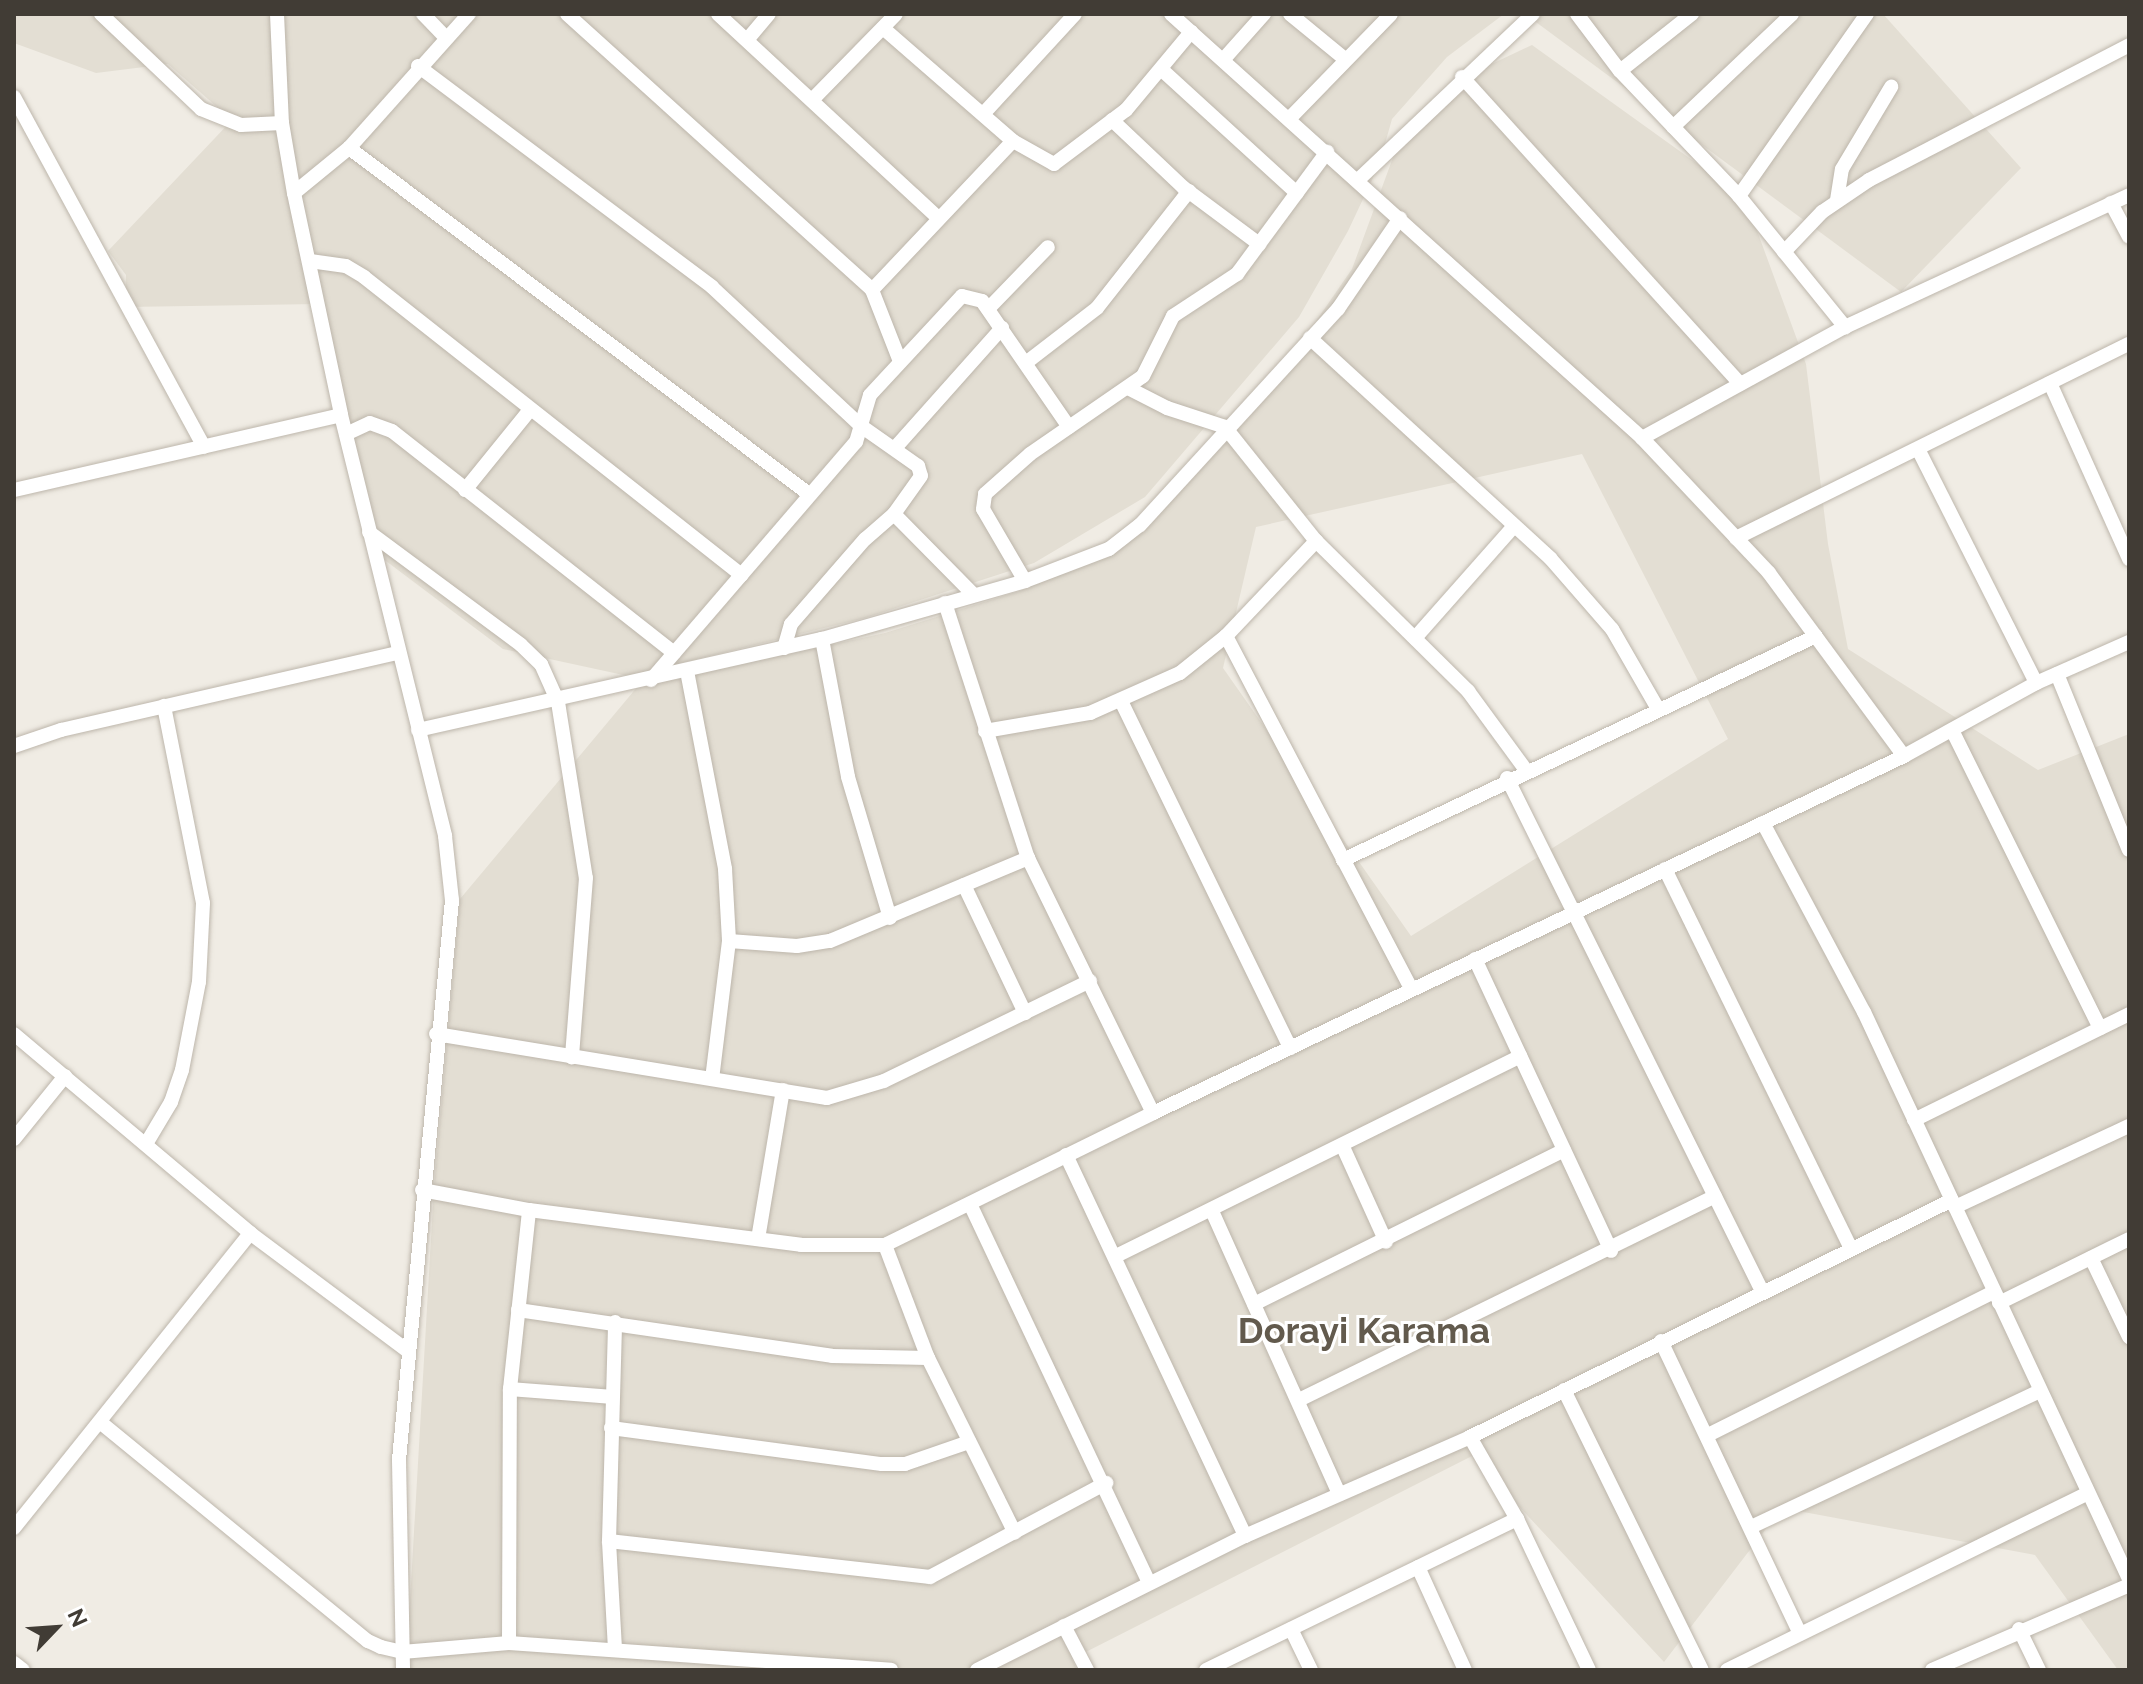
<!DOCTYPE html>
<style>
body{margin:0}
#map{position:relative;width:2143px;height:1684px;overflow:hidden;background:#f0ece4;font-family:Raleway,sans-serif}
div>[style]{position:absolute}
.residential>*{inset:0;background:#e3ded3}
.roads{filter:drop-shadow(0 0 2px #bdb6ab) drop-shadow(0 0 2px #bdb6ab)}
.minor>*{height:14px;margin:-7px;padding:0 7px;transform-origin:7px;border-radius:7px;background:#fff}
span{translate:-50% -50%;white-space:nowrap;text-align:center;line-height:1.15;-webkit-text-stroke:6px #fff;paint-order:stroke}
.district-label{font-size:36px;color:#625a4d;font-weight:700}
.frame{position:absolute;inset:0;border:16px solid #413c35;pointer-events:none}
.north{position:absolute;left:16px;top:1588px;width:80px;height:80px;-webkit-text-stroke:6px #fff;paint-order:stroke;rotate:65deg;font-size:22px;font-weight:700;line-height:32px;text-align:center;color:#413c35}
.north::after{content:'';display:block;margin:auto;width:28px;height:36px;background:#413c35;clip-path:polygon(50% 0,100% 100%,50% 72%,0 100%)}
</style>
<div id="map">
<div class="residential">
<i style="clip-path:polygon(14px 14px,1504px 14px,1447px 57px,1392px 119px,1379px 165px,1348px 231px,1299px 317px,1145px 497px,1034px 563px,865px 618px,628px 676px,503px 649px,378px 555px,318px 304px,125px 307px,126px 275px,108px 251px,232px 120px,168px 64px,96px 73px,14px 43px)"></i>
<i style="clip-path:polygon(1525px 14px,1883px 14px,2021px 168px,1901px 292px)"></i>
<i style="clip-path:polygon(evenodd,1532px 45px,1745px 198px,1806px 364px,1828px 544px,1848px 649px,2038px 770px,2129px 734px,2129px 1670px,2118px 1670px,2035px 1555px,1782px 1508px,1664px 1662px,1472px 1456px,1072px 1659px,1077px 1670px,406px 1670px,434px 1187px,460px 899px,638px 686px,885px 633px,1020px 591px,1136px 537px,1208px 448px,1267px 392px,1352px 269px,1402px 133px,1462px 78px,1532px 45px,1582px 454px,1728px 739px,1411px 936px,1223px 668px,1256px 527px,1582px 454px)"></i>
</div>
<div class="roads">
<div class="minor">
<i style="left:101px;top:14px;width:138px;rotate:43.5deg"></i>
<i style="left:201px;top:109px;width:43px;rotate:21.8deg"></i>
<i style="left:241px;top:125px;width:41px;rotate:-2.8deg"></i>
<i style="left:277px;top:14px;width:109px;rotate:87.4deg"></i>
<i style="left:282px;top:123px;width:71px;rotate:80.3deg"></i>
<i style="left:294px;top:193px;width:227px;rotate:78deg"></i>
<i style="left:341px;top:415px;width:434px;rotate:76.1deg"></i>
<i style="left:445px;top:836px;width:64px;rotate:83.8deg"></i>
<i style="left:452px;top:900px;width:563px;rotate:95.41deg"></i>
<i style="left:399px;top:1460px;width:210px;rotate:88.9deg"></i>
<i style="left:423px;top:14px;width:30px;rotate:46deg"></i>
<i style="left:567px;top:14px;width:411px;rotate:42.1deg"></i>
<i style="left:872px;top:290px;width:74px;rotate:68.6deg"></i>
<i style="left:718px;top:14px;width:300px;rotate:42.8deg"></i>
<i style="left:1171px;top:14px;width:634px;rotate:41.99deg"></i>
<i style="left:1642px;top:438px;width:185px;rotate:46.7deg"></i>
<i style="left:1769px;top:573px;width:227px;rotate:53.6deg"></i>
<i style="left:1290px;top:14px;width:72px;rotate:39.4deg"></i>
<i style="left:1577px;top:14px;width:71px;rotate:53deg"></i>
<i style="left:1620px;top:71px;width:173px;rotate:46.4deg"></i>
<i style="left:1739px;top:196px;width:169px;rotate:51deg"></i>
<i style="left:883px;top:28px;width:172px;rotate:41deg"></i>
<i style="left:1013px;top:141px;width:47px;rotate:29.3deg"></i>
<i style="left:1054px;top:164px;width:90px;rotate:-36.9deg"></i>
<i style="left:1126px;top:110px;width:102px;rotate:-50.2deg"></i>
<i style="left:747px;top:40px;width:34px;rotate:-50deg"></i>
<i style="left:1223px;top:60px;width:62px;rotate:-48.3deg"></i>
<i style="left:418px;top:66px;width:368px;rotate:36.9deg"></i>
<i style="left:712px;top:287px;width:204px;rotate:43deg"></i>
<i style="left:861px;top:426px;width:70px;rotate:35.1deg"></i>
<i style="left:918px;top:466px;width:10px;rotate:73deg"></i>
<i style="left:921px;top:476px;width:47px;rotate:125.4deg"></i>
<i style="left:894px;top:514px;width:38px;rotate:139deg"></i>
<i style="left:865px;top:539px;width:113px;rotate:131deg"></i>
<i style="left:791px;top:624px;width:25px;rotate:106deg"></i>
<i style="left:1161px;top:69px;width:184px;rotate:42.4deg"></i>
<i style="left:1620px;top:71px;width:92px;rotate:-38.4deg"></i>
<i style="left:1462px;top:77px;width:414px;rotate:47.8deg"></i>
<i style="left:14px;top:97px;width:398px;rotate:61.5deg"></i>
<i style="left:814px;top:98px;width:117px;rotate:-45.7deg"></i>
<i style="left:985px;top:112px;width:133px;rotate:-47.4deg"></i>
<i style="left:1289px;top:119px;width:146px;rotate:-45.8deg"></i>
<i style="left:1112px;top:120px;width:99px;rotate:43.4deg"></i>
<i style="left:1184px;top:188px;width:94px;rotate:36.7deg"></i>
<i style="left:1673px;top:127px;width:164px;rotate:-43.5deg"></i>
<i style="left:349px;top:148px;width:576px;rotate:36.95deg"></i>
<i style="left:1358px;top:180px;width:241px;rotate:-43.5deg"></i>
<i style="left:294px;top:193px;width:71px;rotate:-39.3deg"></i>
<i style="left:349px;top:148px;width:180px;rotate:-48.2deg"></i>
<i style="left:1739px;top:196px;width:223px;rotate:-54.9deg"></i>
<i style="left:1837px;top:200px;width:31px;rotate:-81deg"></i>
<i style="left:1842px;top:169px;width:96px;rotate:-59.1deg"></i>
<i style="left:2111px;top:203px;width:38px;rotate:62deg"></i>
<i style="left:1784px;top:252px;width:55px;rotate:-46.5deg"></i>
<i style="left:1822px;top:212px;width:57px;rotate:-34.2deg"></i>
<i style="left:1869px;top:180px;width:293px;rotate:-27.4deg"></i>
<i style="left:310px;top:261px;width:36px;rotate:8deg"></i>
<i style="left:346px;top:266px;width:21px;rotate:31deg"></i>
<i style="left:364px;top:277px;width:481px;rotate:38.3deg"></i>
<i style="left:872px;top:290px;width:205px;rotate:-46.6deg"></i>
<i style="left:988px;top:309px;width:86px;rotate:-45.9deg"></i>
<i style="left:1310px;top:338px;width:326px;rotate:42.5deg"></i>
<i style="left:1550px;top:558px;width:94px;rotate:48.9deg"></i>
<i style="left:1612px;top:629px;width:92px;rotate:60.1deg"></i>
<i style="left:1027px;top:362px;width:88px;rotate:-37.6deg"></i>
<i style="left:1097px;top:308px;width:149px;rotate:-51.8deg"></i>
<i style="left:2050px;top:383px;width:193px;rotate:65.8deg"></i>
<i style="left:1128px;top:388px;width:44px;rotate:27.1deg"></i>
<i style="left:1167px;top:408px;width:61px;rotate:18.1deg"></i>
<i style="left:1225px;top:427px;width:146px;rotate:51.4deg"></i>
<i style="left:1316px;top:541px;width:214px;rotate:44.6deg"></i>
<i style="left:1468px;top:691px;width:97px;rotate:53.8deg"></i>
<i style="left:346px;top:434px;width:26px;rotate:-25deg"></i>
<i style="left:370px;top:423px;width:23px;rotate:20deg"></i>
<i style="left:392px;top:431px;width:359px;rotate:38.2deg"></i>
<i style="left:1642px;top:438px;width:231px;rotate:-28.7deg"></i>
<i style="left:1845px;top:327px;width:313px;rotate:-24.9deg"></i>
<i style="left:895px;top:448px;width:161px;rotate:-48.3deg"></i>
<i style="left:1918px;top:449px;width:262px;rotate:63.2deg"></i>
<i style="left:14px;top:490px;width:335px;rotate:-12.9deg"></i>
<i style="left:465px;top:490px;width:102px;rotate:-51deg"></i>
<i style="left:894px;top:514px;width:114px;rotate:45.4deg"></i>
<i style="left:369px;top:532px;width:189px;rotate:36.6deg"></i>
<i style="left:521px;top:645px;width:28px;rotate:44deg"></i>
<i style="left:541px;top:664px;width:42px;rotate:65.9deg"></i>
<i style="left:558px;top:702px;width:178px;rotate:81deg"></i>
<i style="left:586px;top:878px;width:180px;rotate:94.5deg"></i>
<i style="left:1736px;top:538px;width:438px;rotate:-26.3deg"></i>
<i style="left:1025px;top:581px;width:83px;rotate:-120.3deg"></i>
<i style="left:983px;top:509px;width:15px;rotate:-82deg"></i>
<i style="left:985px;top:494px;width:60px;rotate:-41.6deg"></i>
<i style="left:1030px;top:454px;width:137px;rotate:-34.6deg"></i>
<i style="left:1143px;top:376px;width:67px;rotate:-63.4deg"></i>
<i style="left:1173px;top:316px;width:77px;rotate:-33.3deg"></i>
<i style="left:1237px;top:274px;width:152px;rotate:-53.6deg"></i>
<i style="left:945px;top:603px;width:268px;rotate:72deg"></i>
<i style="left:1028px;top:858px;width:284px;rotate:63.9deg"></i>
<i style="left:1226px;top:636px;width:399px;rotate:62.3deg"></i>
<i style="left:1415px;top:638px;width:149px;rotate:-48.5deg"></i>
<i style="left:822px;top:639px;width:140px;rotate:79.3deg"></i>
<i style="left:848px;top:777px;width:147px;rotate:73.4deg"></i>
<i style="left:687px;top:671px;width:202px;rotate:79.1deg"></i>
<i style="left:725px;top:869px;width:72px;rotate:86.8deg"></i>
<i style="left:729px;top:941px;width:139px;rotate:97deg"></i>
<i style="left:2057px;top:674px;width:190px;rotate:67.8deg"></i>
<i style="left:651px;top:680px;width:314px;rotate:-49.3deg"></i>
<i style="left:856px;top:442px;width:49px;rotate:-73.4deg"></i>
<i style="left:870px;top:395px;width:135px;rotate:-47.1deg"></i>
<i style="left:962px;top:296px;width:21px;rotate:14deg"></i>
<i style="left:982px;top:301px;width:153px;rotate:55.4deg"></i>
<i style="left:1122px;top:703px;width:384px;rotate:64deg"></i>
<i style="left:418px;top:730px;width:414px;rotate:-12.7deg"></i>
<i style="left:822px;top:639px;width:211px;rotate:-15.9deg"></i>
<i style="left:1025px;top:581px;width:90px;rotate:-20.9deg"></i>
<i style="left:1109px;top:549px;width:39px;rotate:-38deg"></i>
<i style="left:1140px;top:525px;width:293px;rotate:-47.5deg"></i>
<i style="left:1338px;top:309px;width:110px;rotate:-55.7deg"></i>
<i style="left:1952px;top:730px;width:333px;rotate:63.6deg"></i>
<i style="left:985px;top:731px;width:107px;rotate:-9.7deg"></i>
<i style="left:1090px;top:713px;width:98px;rotate:-24deg"></i>
<i style="left:1180px;top:673px;width:59px;rotate:-38.8deg"></i>
<i style="left:1226px;top:636px;width:131px;rotate:-46.5deg"></i>
<i style="left:14px;top:746px;width:50px;rotate:-18.8deg"></i>
<i style="left:61px;top:730px;width:346px;rotate:-12.9deg"></i>
<i style="left:1507px;top:778px;width:571px;rotate:63.57deg"></i>
<i style="left:1763px;top:823px;width:214px;rotate:61.9deg"></i>
<i style="left:1864px;top:1012px;width:626px;rotate:64.95deg"></i>
<i style="left:1343px;top:860px;width:523px;rotate:-25.34deg"></i>
<i style="left:1665px;top:869px;width:422px;rotate:63.9deg"></i>
<i style="left:964px;top:885px;width:142px;rotate:64.5deg"></i>
<i style="left:729px;top:941px;width:68px;rotate:4.2deg"></i>
<i style="left:797px;top:946px;width:33px;rotate:-9deg"></i>
<i style="left:830px;top:941px;width:215px;rotate:-22.7deg"></i>
<i style="left:1475px;top:959px;width:322px;rotate:65deg"></i>
<i style="left:14px;top:1034px;width:309px;rotate:40.1deg"></i>
<i style="left:250px;top:1233px;width:197px;rotate:36.8deg"></i>
<i style="left:436px;top:1034px;width:396px;rotate:9.3deg"></i>
<i style="left:827px;top:1098px;width:59px;rotate:-16.6deg"></i>
<i style="left:884px;top:1081px;width:229px;rotate:-25.9deg"></i>
<i style="left:1914px;top:1120px;width:240px;rotate:-26.2deg"></i>
<i style="left:14px;top:1139px;width:81px;rotate:-51deg"></i>
<i style="left:146px;top:1144px;width:49px;rotate:-59.2deg"></i>
<i style="left:171px;top:1102px;width:34px;rotate:-71deg"></i>
<i style="left:182px;top:1070px;width:90px;rotate:-79.1deg"></i>
<i style="left:199px;top:982px;width:79px;rotate:-87.1deg"></i>
<i style="left:203px;top:903px;width:201px;rotate:-101.2deg"></i>
<i style="left:1343px;top:1147px;width:104px;rotate:65.6deg"></i>
<i style="left:1066px;top:1155px;width:421px;rotate:64.8deg"></i>
<i style="left:422px;top:1190px;width:109px;rotate:10.6deg"></i>
<i style="left:529px;top:1210px;width:274px;rotate:7.3deg"></i>
<i style="left:801px;top:1245px;width:84px"></i>
<i style="left:885px;top:1245px;width:299px;rotate:-26.2deg"></i>
<i style="left:1153px;top:1113px;width:832px;rotate:-25.42deg"></i>
<i style="left:1904px;top:756px;width:151px;rotate:-28.9deg"></i>
<i style="left:2036px;top:683px;width:102px;rotate:-23.8deg"></i>
<i style="left:971px;top:1206px;width:416px;rotate:64.7deg"></i>
<i style="left:1955px;top:1207px;width:192px;rotate:-25deg"></i>
<i style="left:1212px;top:1211px;width:310px;rotate:65.8deg"></i>
<i style="left:758px;top:1239px;width:151px;rotate:-80.5deg"></i>
<i style="left:885px;top:1245px;width:121px;rotate:69.2deg"></i>
<i style="left:928px;top:1358px;width:195px;rotate:63.6deg"></i>
<i style="left:1116px;top:1256px;width:451px;rotate:-26.3deg"></i>
<i style="left:2091px;top:1258px;width:88px;rotate:64.3deg"></i>
<i style="left:1999px;top:1303px;width:145px;rotate:-26.2deg"></i>
<i style="left:1254px;top:1304px;width:346px;rotate:-26.4deg"></i>
<i style="left:518px;top:1310px;width:317px;rotate:8.3deg"></i>
<i style="left:832px;top:1356px;width:96px;rotate:1.2deg"></i>
<i style="left:1661px;top:1341px;width:324px;rotate:64.6deg"></i>
<i style="left:510px;top:1389px;width:103px;rotate:4.4deg"></i>
<i style="left:1564px;top:1390px;width:312px;rotate:63.8deg"></i>
<i style="left:1299px;top:1400px;width:463px;rotate:-26.1deg"></i>
<i style="left:100px;top:1422px;width:346px;rotate:39.3deg"></i>
<i style="left:368px;top:1641px;width:14px;rotate:25deg"></i>
<i style="left:381px;top:1647px;width:22px;rotate:13deg"></i>
<i style="left:402px;top:1652px;width:107px;rotate:-4.8deg"></i>
<i style="left:509px;top:1643px;width:383px;rotate:4deg"></i>
<i style="left:611px;top:1428px;width:273px;rotate:7.6deg"></i>
<i style="left:882px;top:1464px;width:23px"></i>
<i style="left:905px;top:1464px;width:68px;rotate:-19deg"></i>
<i style="left:1708px;top:1435px;width:320px;rotate:-26.6deg"></i>
<i style="left:1470px;top:1437px;width:95px;rotate:60.2deg"></i>
<i style="left:1517px;top:1519px;width:167px;rotate:64.5deg"></i>
<i style="left:1751px;top:1527px;width:319px;rotate:-25.2deg"></i>
<i style="left:14px;top:1528px;width:378px;rotate:-51.3deg"></i>
<i style="left:609px;top:1541px;width:323px;rotate:6.4deg"></i>
<i style="left:930px;top:1577px;width:200px;rotate:-28.1deg"></i>
<i style="left:1418px;top:1567px;width:113px;rotate:65.5deg"></i>
<i style="left:1064px;top:1626px;width:50px;rotate:62.4deg"></i>
<i style="left:1291px;top:1629px;width:46px;rotate:64deg"></i>
<i style="left:2019px;top:1629px;width:46px;rotate:64deg"></i>
<i style="left:509px;top:1643px;width:254px;rotate:-89.8deg"></i>
<i style="left:510px;top:1389px;width:180px;rotate:-83.9deg"></i>
<i style="left:615px;top:1649px;width:108px;rotate:-93.2deg"></i>
<i style="left:609px;top:1541px;width:219px;rotate:-88.4deg"></i>
<i style="left:14px;top:1663px;width:11px;rotate:38deg"></i>
<i style="left:977px;top:1670px;width:300px;rotate:-26.6deg"></i>
<i style="left:1245px;top:1536px;width:246px;rotate:-23.7deg"></i>
<i style="left:1470px;top:1437px;width:537px;rotate:-26.18deg"></i>
<i style="left:1206px;top:1670px;width:346px;rotate:-25.9deg"></i>
<i style="left:1727px;top:1670px;width:402px;rotate:-26.1deg"></i>
<i style="left:1932px;top:1670px;width:215px;rotate:-23.3deg"></i>
</div>
</div>
<div class="district-label">
<span style="left:1364px;top:1331px">Dorayi Karama</span>
</div>
<div class="frame"></div>
<div class="north">N</div>
</div>
